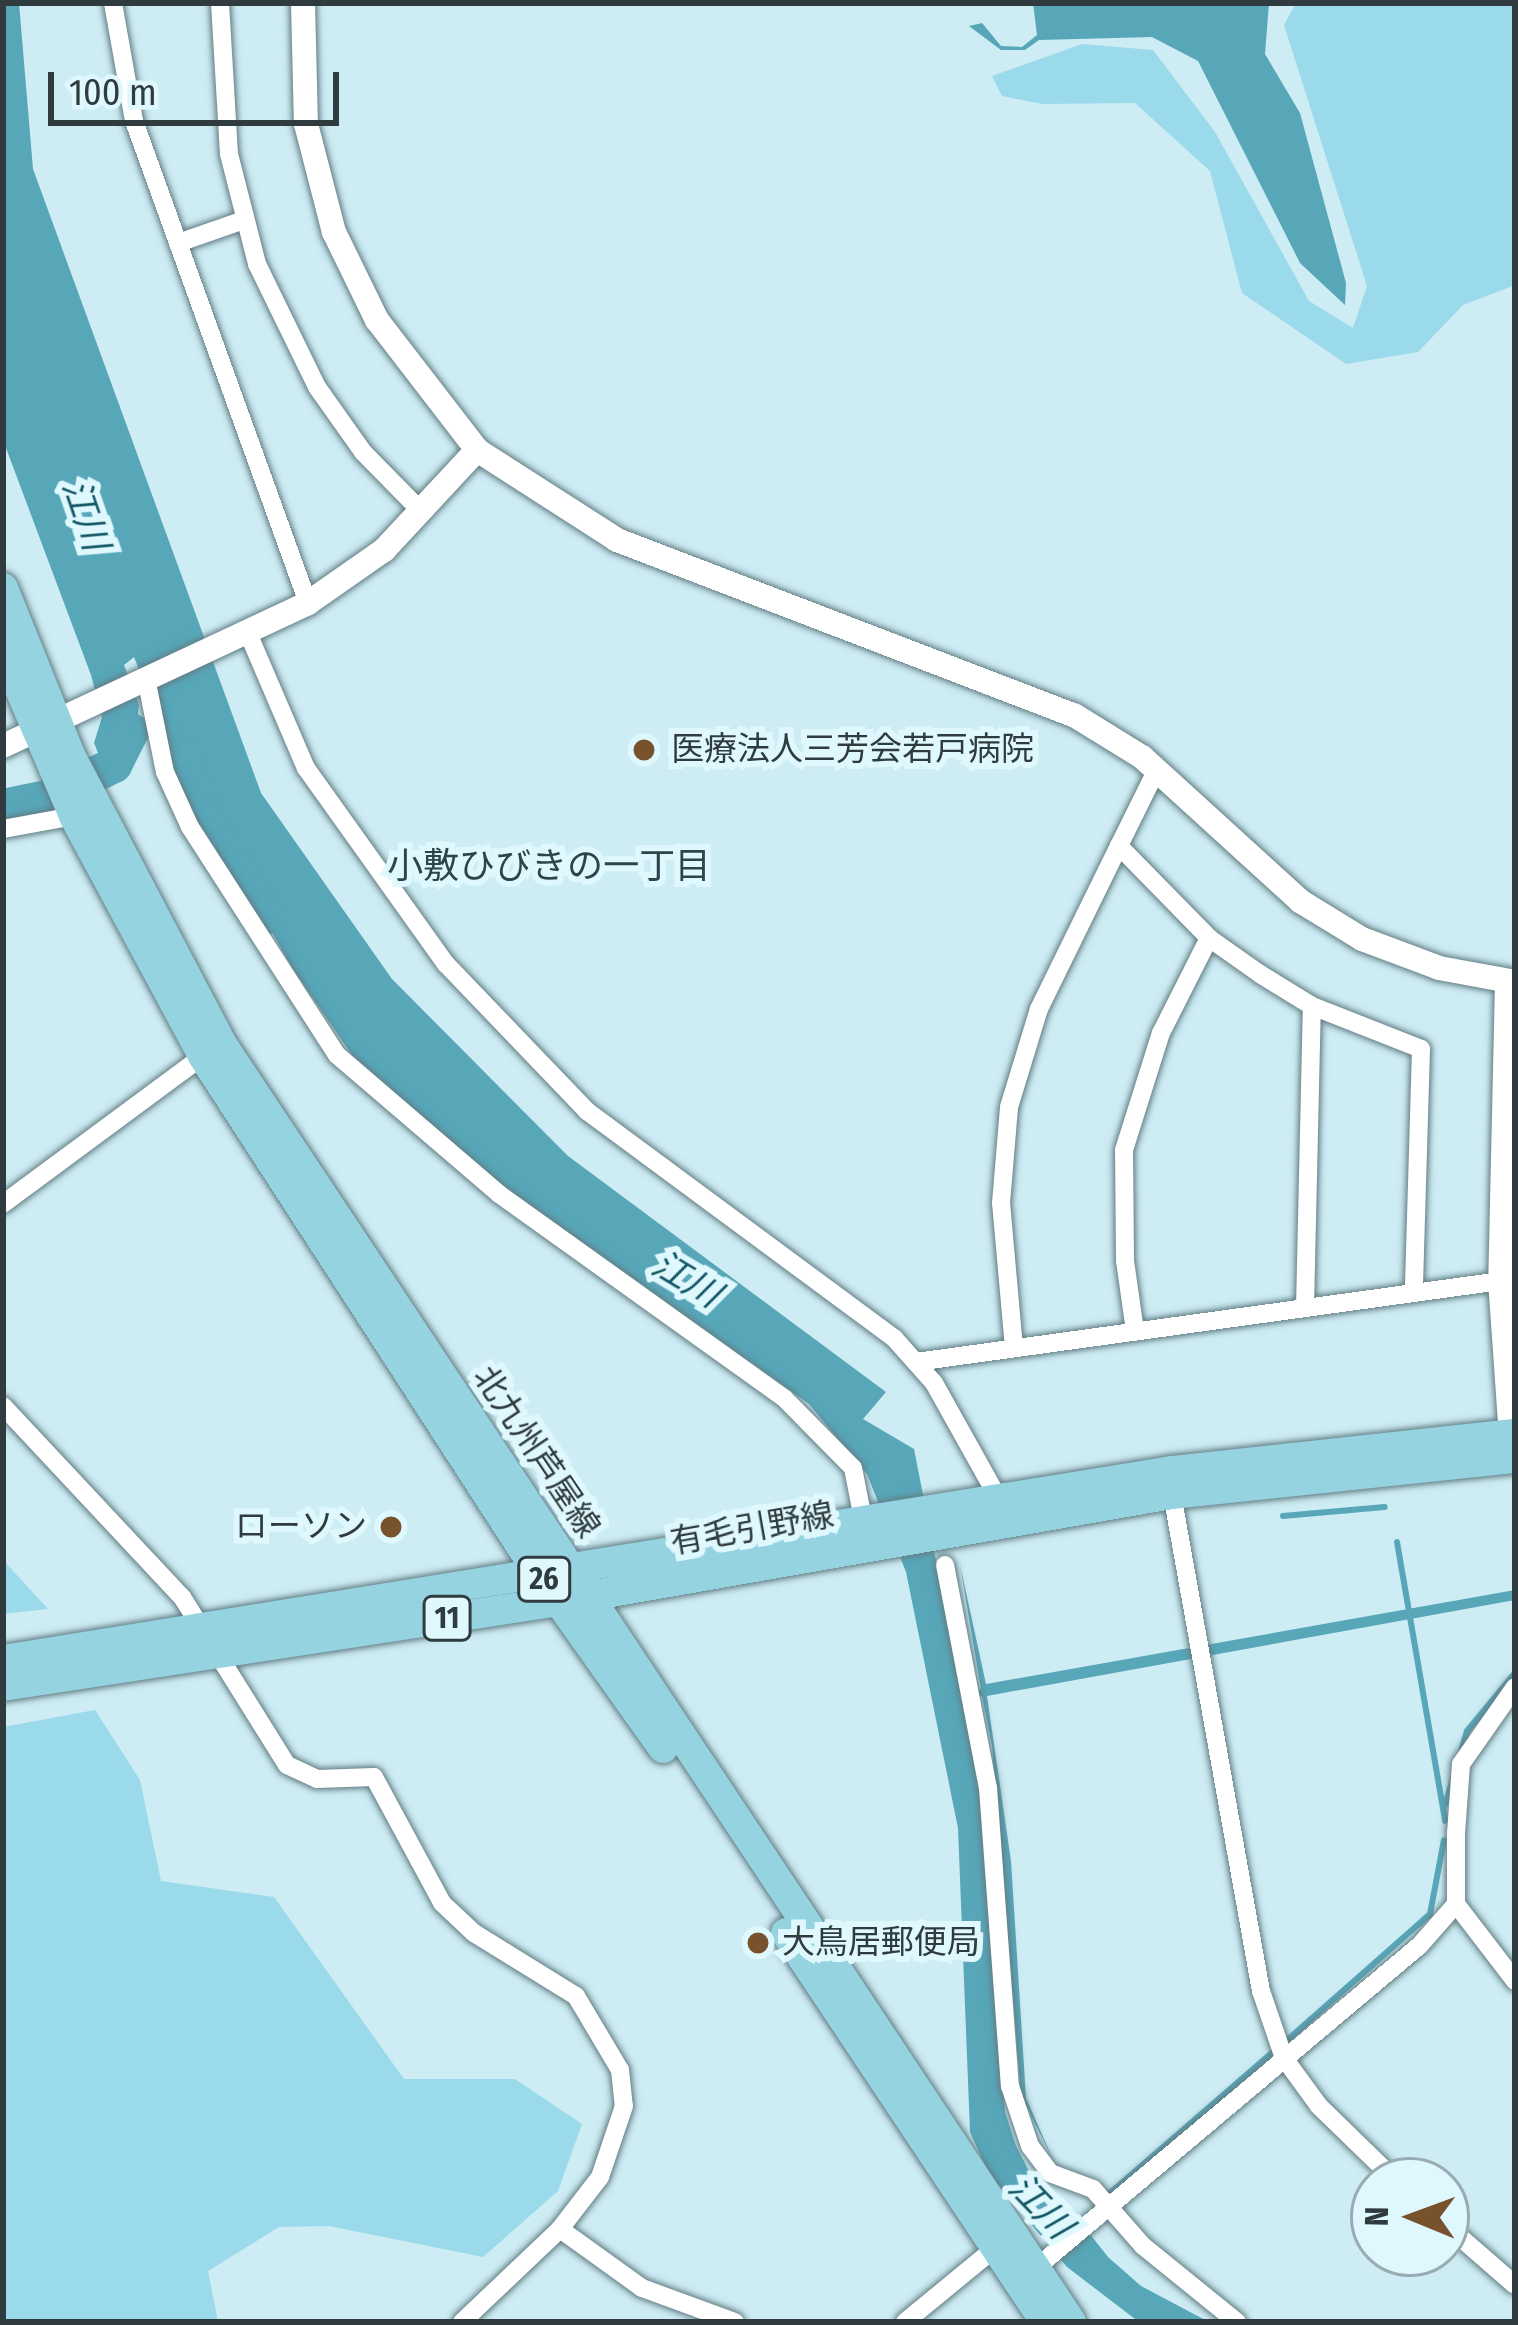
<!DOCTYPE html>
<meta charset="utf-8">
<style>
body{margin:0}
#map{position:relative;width:1518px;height:2325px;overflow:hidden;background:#cdecf3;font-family:"Fira Sans Condensed","Noto Sans JP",sans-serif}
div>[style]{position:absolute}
.green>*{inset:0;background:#9adaea}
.water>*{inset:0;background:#57a7b9}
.stream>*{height:6px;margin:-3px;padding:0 3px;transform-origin:3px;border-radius:3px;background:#57a7b9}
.river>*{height:36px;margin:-18px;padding:0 18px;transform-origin:18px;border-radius:18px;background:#57a7b9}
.roads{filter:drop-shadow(0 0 3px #627d84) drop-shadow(0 0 3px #627d84)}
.minor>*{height:18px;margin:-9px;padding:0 9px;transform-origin:9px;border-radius:9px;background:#fff}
.tertiary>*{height:24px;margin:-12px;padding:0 12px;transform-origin:12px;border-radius:12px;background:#fff}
.primary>*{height:30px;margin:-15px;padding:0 15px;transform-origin:15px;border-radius:15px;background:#95d3e1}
.dots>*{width:33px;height:33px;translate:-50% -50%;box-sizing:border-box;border:6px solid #dff8fe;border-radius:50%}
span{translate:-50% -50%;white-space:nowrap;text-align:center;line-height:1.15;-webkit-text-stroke:12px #dff8fe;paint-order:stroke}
.shield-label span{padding:3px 9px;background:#dff8fe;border:3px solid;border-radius:9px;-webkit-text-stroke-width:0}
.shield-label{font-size:30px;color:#2f3b3e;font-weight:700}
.poi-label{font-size:33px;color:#2f3b3e}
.left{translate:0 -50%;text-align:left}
.right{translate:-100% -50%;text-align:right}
.street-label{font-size:33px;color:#2f3b3e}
.water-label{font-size:36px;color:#125664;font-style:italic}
.neighbourhood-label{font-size:36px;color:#2b454b}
.frame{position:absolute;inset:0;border:6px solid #2f3b3e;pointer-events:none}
.north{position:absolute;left:1350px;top:2157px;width:120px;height:120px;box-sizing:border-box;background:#dff8fe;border:3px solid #99acb1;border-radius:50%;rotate:271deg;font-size:33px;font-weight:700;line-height:48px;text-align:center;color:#2f3b3e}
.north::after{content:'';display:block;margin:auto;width:42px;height:54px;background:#77522d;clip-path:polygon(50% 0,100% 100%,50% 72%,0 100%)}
.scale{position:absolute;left:48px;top:72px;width:291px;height:54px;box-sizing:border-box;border:6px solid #2f3b3e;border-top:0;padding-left:15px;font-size:36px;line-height:42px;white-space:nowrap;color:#2f3b3e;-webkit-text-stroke:9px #dff8fe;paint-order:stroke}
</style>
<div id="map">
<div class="green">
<i style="clip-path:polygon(1296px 3px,1515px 3px,1515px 285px,1463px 305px,1418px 352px,1346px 364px,1242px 293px,1210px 171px,1135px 103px,1042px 104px,1002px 96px,992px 76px,1082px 44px,1153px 50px,1215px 132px,1309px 301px,1353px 328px,1367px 286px,1284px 25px)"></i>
<i style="clip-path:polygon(3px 1560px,48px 1609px,3px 1614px)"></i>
<i style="clip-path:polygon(95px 1710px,140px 1780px,161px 1881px,274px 1897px,404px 2079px,515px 2079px,582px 2124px,558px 2191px,483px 2257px,329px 2226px,279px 2227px,208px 2271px,218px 2322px,3px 2322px,3px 1727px)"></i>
</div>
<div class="water">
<i style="clip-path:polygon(3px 3px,19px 3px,33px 169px,261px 793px,392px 979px,568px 1156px,886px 1392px,863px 1419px,914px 1449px,962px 1693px,981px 1689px,960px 1565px,986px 1684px,1515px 1590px,1515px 1600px,987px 1696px,1011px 1861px,1026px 2098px,1054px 2162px,1021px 2095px,992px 1746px,982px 1696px,963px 1700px,984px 1805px,1005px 2112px,1016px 2146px,1043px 2198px,1078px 2219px,1108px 2257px,1141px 2286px,1209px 2322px,1139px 2322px,1067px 2267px,989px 2174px,970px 2132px,958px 1828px,906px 1572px,867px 1474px,809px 1404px,492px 1178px,352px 1055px,291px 966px,171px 750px,134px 657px,124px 665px,139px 705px,133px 762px,110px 782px,94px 743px,102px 717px,91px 675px,3px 440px)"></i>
<i style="clip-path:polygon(1033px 3px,1269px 3px,1265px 54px,1300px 113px,1346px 283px,1345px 305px,1300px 263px,1198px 61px,1152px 37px,1039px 40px,1025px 50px,1001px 50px,969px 26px,982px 23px,1001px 46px,1022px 47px,1037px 35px)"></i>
</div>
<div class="stream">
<i style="left:1283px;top:1516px;width:102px;rotate:-5deg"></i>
<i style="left:1397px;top:1542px;width:283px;rotate:80.2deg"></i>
<i style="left:1445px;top:1805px;width:77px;rotate:-73.4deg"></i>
<i style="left:1467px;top:1731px;width:75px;rotate:-50.4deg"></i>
<i style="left:1285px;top:2042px;width:193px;rotate:-41.4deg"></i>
<i style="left:1430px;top:1914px;width:75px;rotate:-79.3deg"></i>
<i style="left:1109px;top:2194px;width:216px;rotate:-40.9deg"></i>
</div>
<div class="river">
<i style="left:181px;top:753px;width:72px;rotate:69.5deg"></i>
<i style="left:206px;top:820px;width:114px;rotate:57.6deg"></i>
<i style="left:3px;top:807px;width:45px;rotate:-11.6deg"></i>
<i style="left:47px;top:798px;width:75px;rotate:-26.2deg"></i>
<i style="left:114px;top:765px;width:38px;rotate:-63deg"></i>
</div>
<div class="roads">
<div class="minor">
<i style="left:113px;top:3px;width:120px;rotate:79.9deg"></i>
<i style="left:134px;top:121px;width:512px;rotate:70.15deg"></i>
<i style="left:220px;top:3px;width:151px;rotate:86.6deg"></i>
<i style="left:229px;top:154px;width:114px;rotate:75.7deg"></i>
<i style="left:257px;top:264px;width:137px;rotate:64deg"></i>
<i style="left:317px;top:387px;width:80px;rotate:54.7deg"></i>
<i style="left:363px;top:452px;width:84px;rotate:45.5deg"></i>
<i style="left:178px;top:243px;width:70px;rotate:-19.2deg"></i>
<i style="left:248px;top:633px;width:147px;rotate:66.8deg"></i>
<i style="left:306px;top:768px;width:241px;rotate:54.5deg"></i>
<i style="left:446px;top:964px;width:204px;rotate:46.2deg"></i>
<i style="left:587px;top:1111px;width:382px;rotate:36.5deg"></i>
<i style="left:894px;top:1338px;width:60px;rotate:48.4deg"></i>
<i style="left:934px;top:1383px;width:137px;rotate:60.8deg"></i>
<i style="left:147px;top:683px;width:91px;rotate:78.6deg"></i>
<i style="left:165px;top:772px;width:60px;rotate:65.6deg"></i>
<i style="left:190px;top:827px;width:271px;rotate:57.2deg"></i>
<i style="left:337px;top:1055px;width:213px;rotate:40.6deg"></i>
<i style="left:499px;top:1194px;width:350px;rotate:35.6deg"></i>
<i style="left:784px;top:1398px;width:98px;rotate:45.4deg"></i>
<i style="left:853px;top:1468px;width:57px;rotate:78.9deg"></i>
<i style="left:1157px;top:769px;width:86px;rotate:116.3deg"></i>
<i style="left:1119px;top:846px;width:129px;rotate:45.6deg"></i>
<i style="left:1209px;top:938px;width:62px;rotate:35.2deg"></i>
<i style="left:1260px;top:974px;width:61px;rotate:31.6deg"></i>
<i style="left:1312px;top:1006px;width:117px;rotate:21.5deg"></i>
<i style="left:1421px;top:1049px;width:243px;rotate:91.7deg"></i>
<i style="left:3px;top:829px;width:72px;rotate:-10.4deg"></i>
<i style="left:3px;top:1204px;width:249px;rotate:-36.5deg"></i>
<i style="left:1305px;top:1308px;width:302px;rotate:-88.7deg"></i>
<i style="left:1135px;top:1331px;width:71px;rotate:-98.1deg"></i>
<i style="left:1125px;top:1261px;width:111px;rotate:-90.5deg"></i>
<i style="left:1124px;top:1150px;width:123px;rotate:-72.5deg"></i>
<i style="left:1161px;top:1033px;width:106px;rotate:-63.2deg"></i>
<i style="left:1014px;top:1348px;width:146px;rotate:-95.1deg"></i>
<i style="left:1001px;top:1203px;width:96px;rotate:-85.2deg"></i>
<i style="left:1009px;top:1107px;width:102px;rotate:-73deg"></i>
<i style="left:1039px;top:1009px;width:182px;rotate:-63.9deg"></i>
<i style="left:916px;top:1362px;width:605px;rotate:-7.89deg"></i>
<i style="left:3px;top:1406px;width:262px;rotate:46.9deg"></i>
<i style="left:182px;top:1597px;width:198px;rotate:58deg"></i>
<i style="left:287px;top:1765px;width:33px;rotate:25deg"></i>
<i style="left:317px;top:1779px;width:57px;rotate:-2deg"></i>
<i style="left:374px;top:1777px;width:143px;rotate:61.6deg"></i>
<i style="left:442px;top:1903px;width:44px;rotate:43.2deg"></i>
<i style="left:474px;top:1933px;width:120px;rotate:31.7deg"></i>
<i style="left:576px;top:1996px;width:86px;rotate:59.3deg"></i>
<i style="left:620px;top:2070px;width:36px;rotate:84deg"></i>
<i style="left:624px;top:2106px;width:75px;rotate:108.7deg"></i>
<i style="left:600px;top:2177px;width:66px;rotate:127.6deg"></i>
<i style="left:560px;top:2229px;width:135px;rotate:136.5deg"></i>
<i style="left:1172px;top:1494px;width:505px;rotate:79.85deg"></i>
<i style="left:1261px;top:1991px;width:71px;rotate:71.1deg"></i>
<i style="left:1284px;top:2058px;width:59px;rotate:53.9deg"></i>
<i style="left:1319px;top:2106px;width:107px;rotate:44.2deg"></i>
<i style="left:945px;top:1565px;width:227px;rotate:79.1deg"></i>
<i style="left:988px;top:1788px;width:299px;rotate:85.8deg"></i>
<i style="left:1010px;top:2086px;width:63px;rotate:71.6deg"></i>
<i style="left:1030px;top:2146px;width:34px;rotate:53deg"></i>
<i style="left:1050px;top:2173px;width:46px;rotate:20.4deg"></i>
<i style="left:1093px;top:2189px;width:76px;rotate:48.7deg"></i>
<i style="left:1143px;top:2246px;width:121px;rotate:39deg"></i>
<i style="left:1515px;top:1687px;width:94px;rotate:125deg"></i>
<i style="left:1461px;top:1764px;width:69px;rotate:94.1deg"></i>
<i style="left:1456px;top:1833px;width:71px;rotate:90deg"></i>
<i style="left:1456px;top:1904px;width:97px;rotate:52.5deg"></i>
<i style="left:1446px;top:2225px;width:91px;rotate:41deg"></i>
<i style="left:560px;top:2229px;width:101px;rotate:35.7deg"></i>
<i style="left:642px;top:2288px;width:99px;rotate:20.1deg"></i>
<i style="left:1037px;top:2267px;width:500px;rotate:-40.05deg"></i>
<i style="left:1420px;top:1945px;width:55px;rotate:-48.7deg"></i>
<i style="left:905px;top:2322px;width:117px;rotate:-39.4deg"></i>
</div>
<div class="tertiary">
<i style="left:303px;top:3px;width:121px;rotate:88.6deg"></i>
<i style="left:306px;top:124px;width:112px;rotate:75.5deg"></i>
<i style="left:334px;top:232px;width:98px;rotate:64deg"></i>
<i style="left:377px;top:320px;width:164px;rotate:52.4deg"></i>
<i style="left:477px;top:450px;width:166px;rotate:32.7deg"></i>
<i style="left:617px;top:540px;width:489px;rotate:21deg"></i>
<i style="left:1074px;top:715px;width:80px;rotate:31.7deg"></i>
<i style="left:1142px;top:757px;width:214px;rotate:42.3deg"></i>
<i style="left:1300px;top:901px;width:73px;rotate:31.5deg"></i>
<i style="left:1362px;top:939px;width:82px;rotate:20.6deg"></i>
<i style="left:1439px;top:968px;width:77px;rotate:10.4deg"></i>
<i style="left:3px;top:746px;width:337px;rotate:-25.1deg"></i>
<i style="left:308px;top:603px;width:93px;rotate:-34.9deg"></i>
<i style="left:384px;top:550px;width:137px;rotate:-47.1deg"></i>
<i style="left:1507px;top:982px;width:298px;rotate:91.3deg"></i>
<i style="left:1500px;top:1280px;width:173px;rotate:86deg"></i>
</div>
<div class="primary">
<i style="left:3px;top:588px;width:180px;rotate:68.1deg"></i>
<i style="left:70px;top:755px;width:329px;rotate:62.3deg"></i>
<i style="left:223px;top:1046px;width:1532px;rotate:56.39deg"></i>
<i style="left:3px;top:650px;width:181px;rotate:66.8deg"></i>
<i style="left:74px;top:816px;width:272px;rotate:61.7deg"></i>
<i style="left:203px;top:1056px;width:615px;rotate:57.01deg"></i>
<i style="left:538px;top:1572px;width:216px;rotate:54.6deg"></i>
<i style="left:3px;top:1660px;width:1184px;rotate:-9.18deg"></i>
<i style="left:1172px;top:1471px;width:345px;rotate:-6.2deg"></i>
<i style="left:3px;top:1686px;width:563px;rotate:-8.68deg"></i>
<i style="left:560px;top:1601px;width:621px;rotate:-9.92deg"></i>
<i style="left:1172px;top:1494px;width:345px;rotate:-6deg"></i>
<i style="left:786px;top:1933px;width:467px;rotate:56.3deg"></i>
</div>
</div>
<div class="dots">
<i style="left:644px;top:750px;background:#77522d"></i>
<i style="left:391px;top:1527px;background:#77522d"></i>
<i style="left:758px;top:1943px;background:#77522d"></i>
</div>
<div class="shield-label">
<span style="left:544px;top:1579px">26</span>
<span style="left:447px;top:1618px">11</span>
</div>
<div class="poi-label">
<span class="left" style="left:671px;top:750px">医療法人三芳会若戸病院</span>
<span class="right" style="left:367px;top:1527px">ローソン</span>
<span class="left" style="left:782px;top:1943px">大鳥居郵便局</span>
</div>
<div class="street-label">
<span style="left:536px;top:1452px;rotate:56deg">北九州芦屋線</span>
<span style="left:752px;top:1529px;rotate:-10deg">有毛引野線</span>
</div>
<div class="water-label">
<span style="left:85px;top:515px;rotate:71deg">江川</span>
<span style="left:686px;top:1280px;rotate:31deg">江川</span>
<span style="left:1040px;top:2207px;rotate:46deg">江川</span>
</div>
<div class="neighbourhood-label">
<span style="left:549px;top:867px">小敷ひびきの一丁目</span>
</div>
<div class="frame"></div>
<div class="north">N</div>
<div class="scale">100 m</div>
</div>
